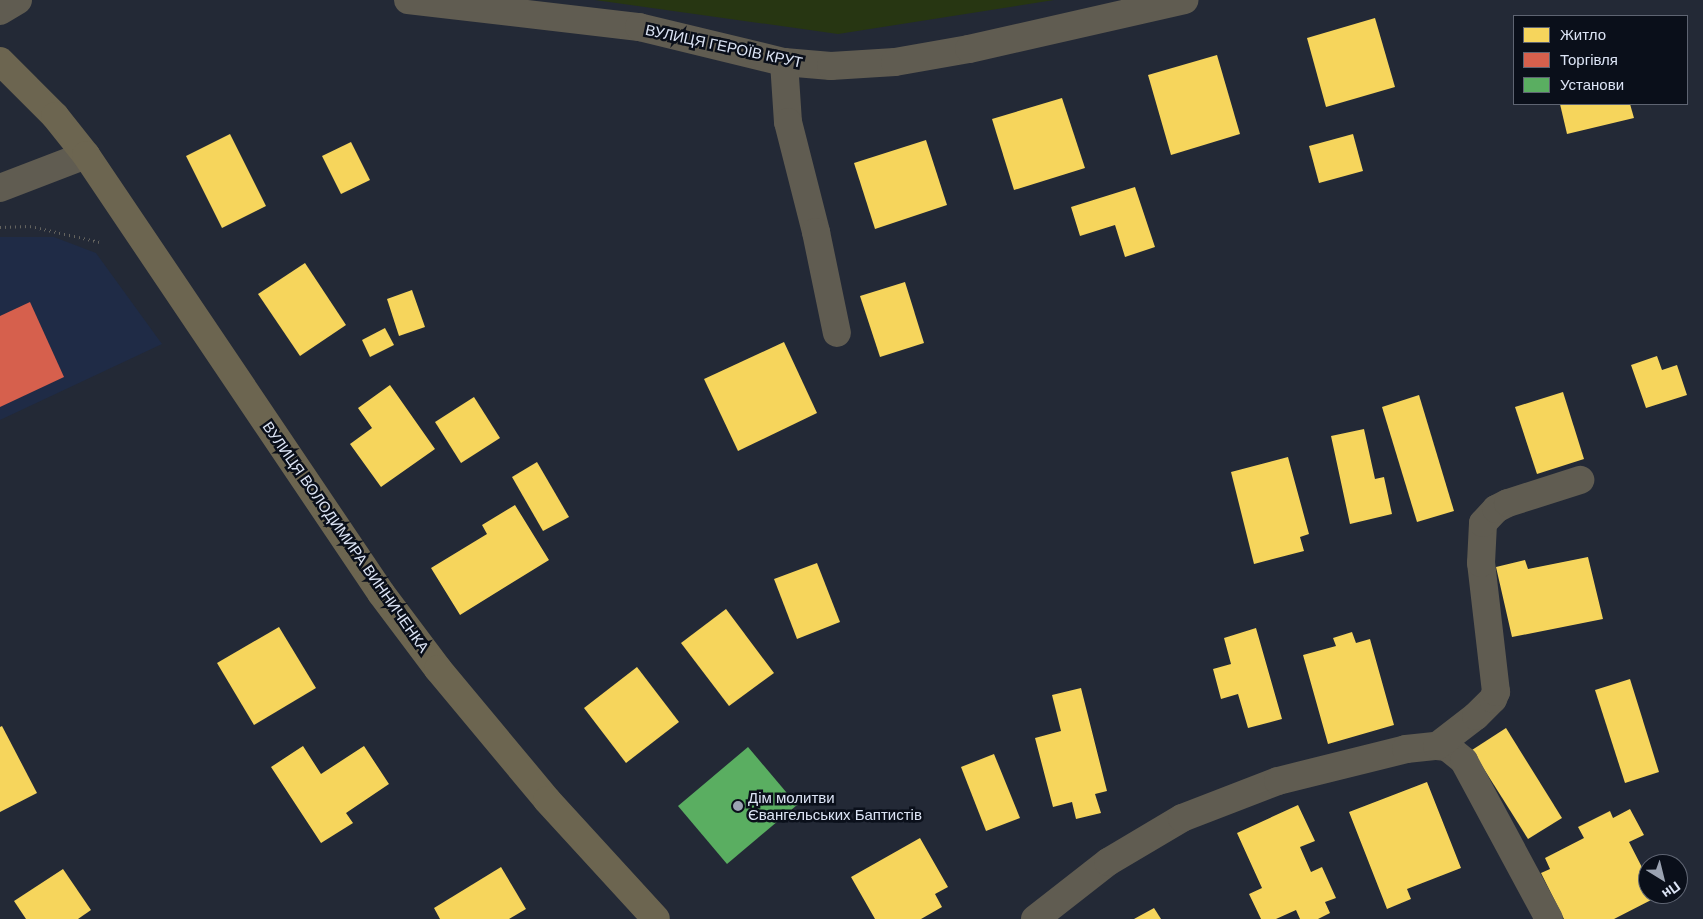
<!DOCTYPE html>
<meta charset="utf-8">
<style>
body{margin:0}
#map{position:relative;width:1703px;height:919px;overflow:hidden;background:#232936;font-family:Helvetica,sans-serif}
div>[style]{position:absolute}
.built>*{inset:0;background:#1f2b46}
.green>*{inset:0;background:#273612}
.homes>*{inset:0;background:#f6d55c}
.shops>*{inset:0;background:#d6604d}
.public>*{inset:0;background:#5aae61}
.path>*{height:3px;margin-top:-1.5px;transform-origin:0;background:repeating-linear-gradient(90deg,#64635e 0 1px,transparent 0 5px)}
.minor>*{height:28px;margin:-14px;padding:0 14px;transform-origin:14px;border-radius:14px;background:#605c51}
.major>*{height:28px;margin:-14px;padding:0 14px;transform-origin:14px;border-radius:14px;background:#6c6550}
.dots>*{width:14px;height:14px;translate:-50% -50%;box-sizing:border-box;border:2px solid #0a0f1a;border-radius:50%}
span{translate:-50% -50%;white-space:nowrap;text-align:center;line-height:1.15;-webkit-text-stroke:5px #0a0f1a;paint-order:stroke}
.street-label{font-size:15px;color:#dce4f5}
.poi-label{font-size:15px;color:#dce4f5}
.left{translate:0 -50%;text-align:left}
.legend{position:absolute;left:1513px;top:15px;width:175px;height:90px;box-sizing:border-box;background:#0a0f1a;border:1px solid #5e6472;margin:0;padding:6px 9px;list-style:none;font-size:15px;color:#dce4f5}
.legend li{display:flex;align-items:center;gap:10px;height:25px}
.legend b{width:25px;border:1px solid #5e6472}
.north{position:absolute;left:1638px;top:854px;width:50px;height:50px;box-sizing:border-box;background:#0a0f1a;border:1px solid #5e6472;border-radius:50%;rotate:144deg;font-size:14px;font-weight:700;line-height:20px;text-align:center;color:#dce4f5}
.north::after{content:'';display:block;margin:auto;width:18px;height:22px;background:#9ba3b2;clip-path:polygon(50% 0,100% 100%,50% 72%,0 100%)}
</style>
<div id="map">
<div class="built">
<i style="clip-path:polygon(0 237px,54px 237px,96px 253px,162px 344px,0 420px)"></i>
</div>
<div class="green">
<i style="clip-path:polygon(595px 0,1054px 0,838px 34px)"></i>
</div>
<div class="homes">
<i style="clip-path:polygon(1375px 18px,1395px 87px,1326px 107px,1307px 38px)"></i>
<i style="clip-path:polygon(1217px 55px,1240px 134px,1171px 155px,1148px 75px)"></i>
<i style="clip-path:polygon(1062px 98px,1085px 168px,1014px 190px,992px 119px)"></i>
<i style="clip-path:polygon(1560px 104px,1630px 104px,1634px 118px,1567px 134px)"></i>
<i style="clip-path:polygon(230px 134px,266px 206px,222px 228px,186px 156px)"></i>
<i style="clip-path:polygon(1353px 134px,1363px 171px,1319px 183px,1309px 146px)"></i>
<i style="clip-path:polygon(926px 140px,947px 205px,875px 229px,854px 163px)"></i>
<i style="clip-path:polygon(351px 142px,370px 180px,341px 194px,322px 156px)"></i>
<i style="clip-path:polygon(1135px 187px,1155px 247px,1125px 257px,1115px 225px,1080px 236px,1071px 207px)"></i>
<i style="clip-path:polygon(305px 263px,346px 325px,300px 356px,258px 294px)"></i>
<i style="clip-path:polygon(905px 282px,924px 343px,880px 357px,860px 296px)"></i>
<i style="clip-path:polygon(412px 290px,425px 327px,399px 336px,387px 299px)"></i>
<i style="clip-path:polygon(385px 328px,394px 345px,370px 357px,362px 340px)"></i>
<i style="clip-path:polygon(784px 342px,817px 413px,738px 451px,704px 379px)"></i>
<i style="clip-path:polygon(1657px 356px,1662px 370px,1677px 365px,1687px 395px,1646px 408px,1631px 365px)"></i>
<i style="clip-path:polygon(390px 385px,435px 449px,381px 487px,350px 444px,372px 428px,358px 408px)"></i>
<i style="clip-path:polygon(1563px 392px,1584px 459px,1537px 474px,1515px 407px)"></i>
<i style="clip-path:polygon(1419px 395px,1454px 511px,1417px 522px,1382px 407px)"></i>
<i style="clip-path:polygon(474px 397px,500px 438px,461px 463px,435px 422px)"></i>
<i style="clip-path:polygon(1364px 429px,1375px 479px,1384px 477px,1392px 514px,1350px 524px,1331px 436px)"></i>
<i style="clip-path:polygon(1288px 457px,1309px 534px,1300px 537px,1304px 551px,1254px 564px,1231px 472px)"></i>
<i style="clip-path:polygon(537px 462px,569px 517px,543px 531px,512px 477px)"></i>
<i style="clip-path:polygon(515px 505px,549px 560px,460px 615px,431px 568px,487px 534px,482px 525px)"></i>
<i style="clip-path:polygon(1588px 557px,1603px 619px,1512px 637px,1496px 567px,1525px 560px,1528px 569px)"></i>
<i style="clip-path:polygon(817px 563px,840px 622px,797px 639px,774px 579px)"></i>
<i style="clip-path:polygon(726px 609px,774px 673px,729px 706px,681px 643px)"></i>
<i style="clip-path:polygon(279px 627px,316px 688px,254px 725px,217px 663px)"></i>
<i style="clip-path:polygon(1256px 628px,1282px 719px,1248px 728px,1238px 694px,1221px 699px,1213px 669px,1231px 664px,1224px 638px)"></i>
<i style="clip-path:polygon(1352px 632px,1356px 643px,1370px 639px,1394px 725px,1328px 744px,1303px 655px,1336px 646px,1333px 638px)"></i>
<i style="clip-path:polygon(637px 667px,679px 722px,626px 763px,584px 708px)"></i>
<i style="clip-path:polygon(1630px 679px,1659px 772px,1625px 783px,1595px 690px)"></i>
<i style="clip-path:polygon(1081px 688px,1107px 791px,1095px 794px,1101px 813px,1076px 819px,1072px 802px,1053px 807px,1035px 738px,1061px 731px,1052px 695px)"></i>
<i style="clip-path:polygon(2px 726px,37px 793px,0 812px,0 727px)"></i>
<i style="clip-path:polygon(1506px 728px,1562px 818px,1528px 839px,1472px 750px)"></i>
<i style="clip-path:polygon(303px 746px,321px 774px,364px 746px,389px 784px,346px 813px,353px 823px,321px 843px,271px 767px)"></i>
<i style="clip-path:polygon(994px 754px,1020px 818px,986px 831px,961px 767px)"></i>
<i style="clip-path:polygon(1427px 782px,1461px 868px,1407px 889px,1411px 899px,1387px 909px,1349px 812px)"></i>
<i style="clip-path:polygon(1298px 805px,1315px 841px,1300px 847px,1311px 872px,1322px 867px,1336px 898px,1325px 902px,1330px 913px,1318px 919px,1300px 919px,1296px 910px,1276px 919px,1261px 919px,1249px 894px,1262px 888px,1237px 833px)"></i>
<i style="clip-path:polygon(1630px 809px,1644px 835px,1629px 842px,1648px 879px,1648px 894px,1657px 897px,1614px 919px,1564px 919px,1541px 873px,1550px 869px,1545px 858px,1584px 838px,1578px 827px,1610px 811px,1613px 818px)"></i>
<i style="clip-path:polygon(920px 838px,948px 887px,935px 894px,942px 907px,921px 919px,875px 919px,851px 877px)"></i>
<i style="clip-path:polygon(501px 867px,526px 909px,509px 919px,440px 919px,434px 908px)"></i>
<i style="clip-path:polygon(63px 869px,91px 910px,78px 919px,26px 919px,14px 901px)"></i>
<i style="clip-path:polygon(1154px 908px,1161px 919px,1134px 919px)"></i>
</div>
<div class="shops">
<i style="clip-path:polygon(30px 302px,64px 377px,0 407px,0 316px)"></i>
</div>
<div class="public">
<i style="clip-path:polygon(748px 747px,797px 805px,727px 864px,678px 806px)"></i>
</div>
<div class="path">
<i style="left:0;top:227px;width:30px;rotate:-2deg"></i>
<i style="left:30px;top:226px;width:72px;rotate:12.9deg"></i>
</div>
<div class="minor">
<i style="left:408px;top:0;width:233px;rotate:6.7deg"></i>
<i style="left:639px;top:27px;width:149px;rotate:13.6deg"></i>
<i style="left:784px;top:62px;width:47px;rotate:4.9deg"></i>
<i style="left:831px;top:66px;width:64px;rotate:-3.6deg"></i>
<i style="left:895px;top:62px;width:75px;rotate:-10deg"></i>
<i style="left:969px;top:49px;width:221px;rotate:-12.8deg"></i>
<i style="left:0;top:11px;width:21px;rotate:-31deg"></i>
<i style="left:784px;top:62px;width:60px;rotate:86.2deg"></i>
<i style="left:788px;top:122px;width:114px;rotate:75.7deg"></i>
<i style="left:816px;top:232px;width:103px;rotate:78.3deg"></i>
<i style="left:0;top:188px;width:92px;rotate:-21deg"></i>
<i style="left:1437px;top:746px;width:10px;rotate:6deg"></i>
<i style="left:1447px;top:747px;width:22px;rotate:39deg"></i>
<i style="left:1464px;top:761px;width:179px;rotate:61.7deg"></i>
<i style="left:1035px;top:919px;width:93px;rotate:-38deg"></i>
<i style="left:1108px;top:862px;width:86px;rotate:-30.7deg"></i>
<i style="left:1182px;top:818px;width:103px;rotate:-21.1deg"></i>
<i style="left:1278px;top:781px;width:132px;rotate:-14deg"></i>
<i style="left:1406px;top:749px;width:31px;rotate:-6deg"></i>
<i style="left:1437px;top:746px;width:49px;rotate:-37.6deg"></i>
<i style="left:1476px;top:716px;width:24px;rotate:-45deg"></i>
<i style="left:1493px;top:699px;width:8px;rotate:-67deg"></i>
<i style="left:1496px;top:692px;width:130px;rotate:-96.6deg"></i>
<i style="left:1481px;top:563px;width:40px;rotate:-87.1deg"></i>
<i style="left:1483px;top:523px;width:19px;rotate:-47deg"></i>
<i style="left:1496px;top:509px;width:13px;rotate:-27deg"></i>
<i style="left:1508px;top:503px;width:76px;rotate:-17.7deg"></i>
</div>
<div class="major">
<i style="left:0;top:61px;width:78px;rotate:45deg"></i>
<i style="left:55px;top:116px;width:50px;rotate:51.5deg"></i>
<i style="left:86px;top:155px;width:528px;rotate:56.04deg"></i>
<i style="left:381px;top:593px;width:95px;rotate:53.1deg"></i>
<i style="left:438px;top:669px;width:170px;rotate:50.2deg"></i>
<i style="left:547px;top:800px;width:161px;rotate:47.5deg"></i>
</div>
<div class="dots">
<i style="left:738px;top:806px;background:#9ba3b2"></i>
</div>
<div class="street-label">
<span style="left:724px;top:46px;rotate:12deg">ВУЛИЦЯ ГЕРОЇВ КРУТ</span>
<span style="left:346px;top:537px;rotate:55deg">ВУЛИЦЯ ВОЛОДИМИРА ВИННИЧЕНКА</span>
</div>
<div class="poi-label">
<span class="left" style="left:748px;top:806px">Дім молитви<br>Євангельських Баптистів</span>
</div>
<ul class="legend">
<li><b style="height:14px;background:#f6d55c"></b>Житло</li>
<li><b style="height:14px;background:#d6604d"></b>Торгівля</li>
<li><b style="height:14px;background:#5aae61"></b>Установи</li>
</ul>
<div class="north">Пн</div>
</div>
